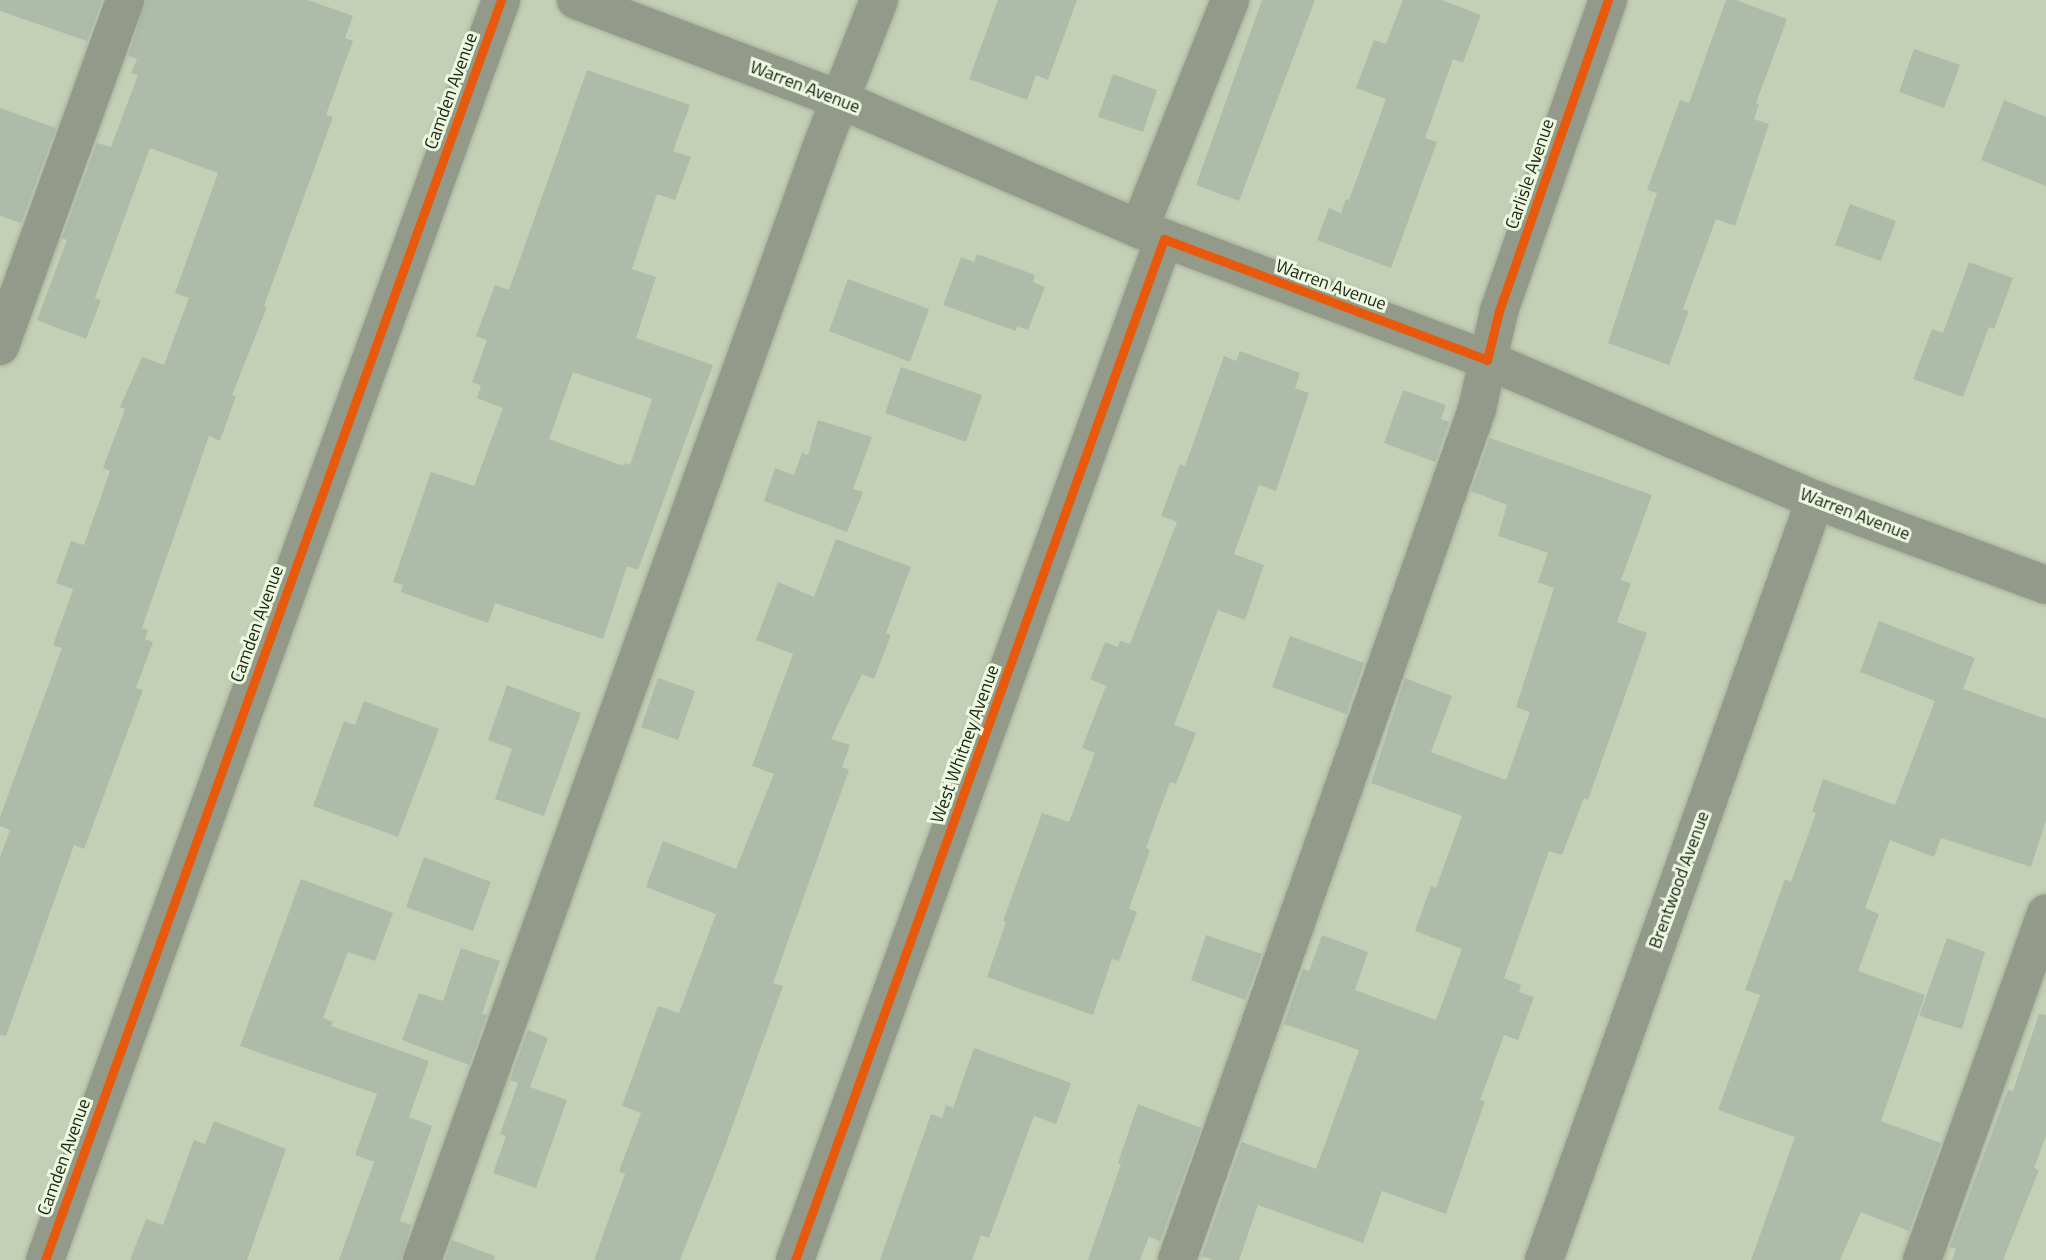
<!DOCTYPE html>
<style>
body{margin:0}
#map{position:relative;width:2046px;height:1260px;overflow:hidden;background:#c4d0b6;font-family:"Titillium Web",sans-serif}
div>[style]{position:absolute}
.building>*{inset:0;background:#aebba9}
.roads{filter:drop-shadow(0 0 2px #a6af9b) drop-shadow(0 0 2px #a6af9b)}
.minor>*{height:38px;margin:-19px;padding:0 19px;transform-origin:19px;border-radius:19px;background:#939a8a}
.cycleway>*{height:9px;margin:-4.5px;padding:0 4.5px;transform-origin:4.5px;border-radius:4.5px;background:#e8590c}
span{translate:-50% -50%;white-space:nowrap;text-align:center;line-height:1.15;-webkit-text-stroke:6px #ecf8e0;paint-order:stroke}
.street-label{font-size:18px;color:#1c2413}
</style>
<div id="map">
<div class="building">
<i style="clip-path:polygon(0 0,102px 0,87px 41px,0 11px)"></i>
<i style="clip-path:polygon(146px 0,308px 0,353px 16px,345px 38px,353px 41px,326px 115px,333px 117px,264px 306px,267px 307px,232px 395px,236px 396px,220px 441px,209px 436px,142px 628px,148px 630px,145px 639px,153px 642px,136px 688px,143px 690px,84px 849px,74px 845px,6px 1036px,0 1035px,0 857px,10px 830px,0 826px,0 817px,62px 648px,53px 645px,73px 589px,56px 583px,71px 541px,84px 545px,110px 471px,103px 468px,125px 409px,120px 407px,142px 357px,164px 365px,189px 298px,175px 293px,218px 173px,150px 148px,95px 298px,101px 300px,86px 339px,37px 320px,67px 240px,62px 238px,97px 143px,111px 147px,138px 75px,131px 73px,137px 59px,128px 56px)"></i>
<i style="clip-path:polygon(998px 0,1077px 0,1048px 80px,1036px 75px,1027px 100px,969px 79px)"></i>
<i style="clip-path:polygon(1262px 0,1315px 0,1239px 201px,1196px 185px)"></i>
<i style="clip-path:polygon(1403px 0,1442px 0,1481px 15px,1463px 63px,1453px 59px,1425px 138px,1437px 142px,1391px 268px,1317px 240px,1329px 208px,1341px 213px,1346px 199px,1349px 200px,1386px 99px,1356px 88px,1374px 40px,1386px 44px)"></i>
<i style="clip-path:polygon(1726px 0,1736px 0,1787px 19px,1756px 103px,1759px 104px,1754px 119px,1769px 124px,1735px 226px,1716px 219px,1683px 309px,1689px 311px,1669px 365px,1608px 343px,1657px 193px,1647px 190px,1680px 100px,1689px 103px)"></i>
<i style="clip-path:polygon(1914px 49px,1960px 65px,1944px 108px,1899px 92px)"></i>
<i style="clip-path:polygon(evenodd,587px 70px,690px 105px,673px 151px,691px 157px,675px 200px,657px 194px,632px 269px,656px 277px,636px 338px,713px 365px,638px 570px,627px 566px,603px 639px,495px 603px,488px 623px,401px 592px,403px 585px,393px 582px,431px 472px,474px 486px,503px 408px,477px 398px,481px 386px,472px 382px,487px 340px,476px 336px,495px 285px,509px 290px,587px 70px,573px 372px,652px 399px,630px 465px,624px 463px,623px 466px,549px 439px,573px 372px)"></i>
<i style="clip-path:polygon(1113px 74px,1157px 90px,1143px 132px,1098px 117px)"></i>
<i style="clip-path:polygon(2004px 100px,2046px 117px,2046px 186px,1981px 160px)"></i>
<i style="clip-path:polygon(0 108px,56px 128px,21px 223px,0 216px)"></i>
<i style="clip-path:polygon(1850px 204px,1896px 221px,1881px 261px,1835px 245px)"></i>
<i style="clip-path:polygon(977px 254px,1035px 275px,1033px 282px,1045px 287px,1028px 330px,1017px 326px,1016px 331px,943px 305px,961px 257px,974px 262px)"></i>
<i style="clip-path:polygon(1969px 262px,2013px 278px,1994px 329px,1989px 327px,1963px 397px,1913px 379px,1932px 329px,1943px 333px)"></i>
<i style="clip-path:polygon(848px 279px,929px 309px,910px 362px,829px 331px)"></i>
<i style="clip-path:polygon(1240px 351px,1300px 373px,1295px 388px,1309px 393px,1276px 491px,1259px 485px,1234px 554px,1264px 565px,1245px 620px,1218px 610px,1174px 725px,1196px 733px,1176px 784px,1170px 782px,1146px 848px,1150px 850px,1129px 909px,1137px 912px,1119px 961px,1112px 959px,1093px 1015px,987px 977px,1006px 922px,1003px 921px,1042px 813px,1069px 822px,1095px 753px,1082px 748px,1106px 686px,1090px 679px,1105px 642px,1118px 647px,1120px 641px,1130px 644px,1177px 522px,1161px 516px,1180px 464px,1185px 466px,1224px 356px,1236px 361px)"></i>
<i style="clip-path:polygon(901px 367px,982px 395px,966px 442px,885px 413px)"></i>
<i style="clip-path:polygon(1403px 390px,1446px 405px,1441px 419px,1449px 422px,1435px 462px,1384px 443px)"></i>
<i style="clip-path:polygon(818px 420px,872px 437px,853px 489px,863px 492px,847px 532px,764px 501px,775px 468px,794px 475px,802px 453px,808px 455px)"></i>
<i style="clip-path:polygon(1490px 438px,1652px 495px,1621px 580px,1631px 583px,1617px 622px,1647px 633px,1588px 800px,1584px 798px,1562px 855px,1549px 851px,1504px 978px,1521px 985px,1519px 992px,1534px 997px,1518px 1040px,1504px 1035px,1480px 1100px,1485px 1101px,1446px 1214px,1382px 1191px,1363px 1243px,1258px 1205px,1239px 1260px,1213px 1260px,1202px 1256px,1242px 1142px,1316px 1169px,1359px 1050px,1284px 1024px,1303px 969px,1309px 971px,1322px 935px,1368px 952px,1355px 990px,1436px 1020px,1462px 949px,1415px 931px,1431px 886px,1436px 888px,1462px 816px,1371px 783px,1405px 678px,1452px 696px,1431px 752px,1506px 780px,1530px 712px,1516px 707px,1554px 588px,1538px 582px,1548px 553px,1498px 536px,1507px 505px,1471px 491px)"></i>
<i style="clip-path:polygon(836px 539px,911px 567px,886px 633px,891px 635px,874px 679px,862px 674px,831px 739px,850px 745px,842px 767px,849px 770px,773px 983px,783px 986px,723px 1152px,680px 1260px,594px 1260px,625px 1174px,619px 1171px,641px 1113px,622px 1106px,658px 1006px,679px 1013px,716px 914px,646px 887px,663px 841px,736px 869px,774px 774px,752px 766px,793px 654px,756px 640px,778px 582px,814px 597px)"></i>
<i style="clip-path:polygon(1879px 621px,1975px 658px,1963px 689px,2046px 719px,2046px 820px,2031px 867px,1941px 838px,1934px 857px,1890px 840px,1865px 908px,1879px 914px,1858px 971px,1925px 995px,1881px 1121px,1941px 1143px,1909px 1231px,1861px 1212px,1840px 1260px,1751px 1260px,1795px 1137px,1718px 1110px,1760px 995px,1745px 990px,1785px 879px,1791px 882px,1816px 813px,1812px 812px,1823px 779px,1895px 805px,1935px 701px,1860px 672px)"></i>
<i style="clip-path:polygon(1290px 636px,1364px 663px,1346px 714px,1272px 687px)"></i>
<i style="clip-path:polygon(658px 678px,695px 691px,678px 740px,641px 727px)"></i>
<i style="clip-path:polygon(507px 685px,581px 713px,544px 816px,495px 799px,512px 749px,488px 740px)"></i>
<i style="clip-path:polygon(364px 701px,439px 729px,398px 837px,313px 806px,344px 721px,355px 725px)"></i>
<i style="clip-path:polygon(424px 857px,491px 882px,473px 931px,406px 907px)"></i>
<i style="clip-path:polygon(301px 879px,393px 913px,375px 961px,348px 952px,323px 1018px,333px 1022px,331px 1026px,429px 1061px,409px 1117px,432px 1126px,400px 1221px,411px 1225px,401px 1260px,339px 1260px,374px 1162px,355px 1155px,377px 1094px,240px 1046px)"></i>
<i style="clip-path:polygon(1206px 935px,1262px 954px,1245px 1000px,1191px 980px)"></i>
<i style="clip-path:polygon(1947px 938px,1985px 952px,1962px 1029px,1919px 1016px)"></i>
<i style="clip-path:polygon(461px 948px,500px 961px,482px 1014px,487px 1015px,469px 1065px,402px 1040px,419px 993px,443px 1001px)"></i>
<i style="clip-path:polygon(2039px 1014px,2046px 1015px,2046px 1136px,2034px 1168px,2039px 1170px,2003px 1260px,1952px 1260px,1956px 1249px,1950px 1247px,2008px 1090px,2013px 1091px)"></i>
<i style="clip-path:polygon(528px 1030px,548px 1038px,530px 1087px,567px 1100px,536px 1188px,493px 1173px,506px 1136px,500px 1134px,518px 1083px,510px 1080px)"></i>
<i style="clip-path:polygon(974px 1048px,1071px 1083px,1056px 1124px,1034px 1116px,989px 1238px,981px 1235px,972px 1260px,880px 1260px,931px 1114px,942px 1118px,946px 1105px,953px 1108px)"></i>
<i style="clip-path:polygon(1138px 1104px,1201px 1128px,1160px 1241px,1149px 1237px,1140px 1260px,1088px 1260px,1121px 1164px,1118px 1163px)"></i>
<i style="clip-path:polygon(214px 1121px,286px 1149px,247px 1260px,130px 1260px,146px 1219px,163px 1225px,194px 1140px,205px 1144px)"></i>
<i style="clip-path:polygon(452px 1240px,495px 1256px,494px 1260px,445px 1260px)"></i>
</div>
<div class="roads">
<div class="minor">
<i style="left:576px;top:0;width:283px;rotate:20.7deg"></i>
<i style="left:841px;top:100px;width:325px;rotate:23.4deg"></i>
<i style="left:1139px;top:229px;width:372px;rotate:20.6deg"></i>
<i style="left:1487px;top:360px;width:357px;rotate:23.1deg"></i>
<i style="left:1815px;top:500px;width:246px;rotate:20.2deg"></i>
<i style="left:1139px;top:229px;width:246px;rotate:-68.3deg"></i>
<i style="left:0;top:346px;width:368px;rotate:-70.1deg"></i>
<i style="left:45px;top:1260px;width:1340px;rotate:-70.1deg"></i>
<i style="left:422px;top:1260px;width:1181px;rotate:-70.26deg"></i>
<i style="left:821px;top:148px;width:159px;rotate:-68.6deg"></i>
<i style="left:795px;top:1260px;width:1086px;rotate:-70.13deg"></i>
<i style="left:1177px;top:1260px;width:902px;rotate:-70.58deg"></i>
<i style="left:1477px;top:409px;width:100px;rotate:-77.3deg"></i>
<i style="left:1499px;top:311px;width:330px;rotate:-70.7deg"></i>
<i style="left:1544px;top:1260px;width:807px;rotate:-70.37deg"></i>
<i style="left:1922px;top:1260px;width:368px;rotate:-70.3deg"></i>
</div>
</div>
<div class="cycleway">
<i style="left:45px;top:1260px;width:1340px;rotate:-70.1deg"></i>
<i style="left:795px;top:1260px;width:1086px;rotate:-70.13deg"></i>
<i style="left:1164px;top:239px;width:345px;rotate:20.5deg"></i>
<i style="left:1487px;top:360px;width:50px;rotate:-76.2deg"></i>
<i style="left:1499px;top:311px;width:330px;rotate:-70.7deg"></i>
</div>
<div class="street-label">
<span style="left:805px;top:87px;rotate:21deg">Warren Avenue</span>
<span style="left:451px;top:91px;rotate:-70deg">Camden Avenue</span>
<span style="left:1530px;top:174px;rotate:-71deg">Carlisle Avenue</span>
<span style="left:1331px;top:285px;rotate:20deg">Warren Avenue</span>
<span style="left:1855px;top:514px;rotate:21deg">Warren Avenue</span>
<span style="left:257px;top:624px;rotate:-70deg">Camden Avenue</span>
<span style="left:965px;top:744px;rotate:-70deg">West Whitney Avenue</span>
<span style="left:1679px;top:880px;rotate:-70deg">Brentwood Avenue</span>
<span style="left:64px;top:1157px;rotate:-70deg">Camden Avenue</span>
</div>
</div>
